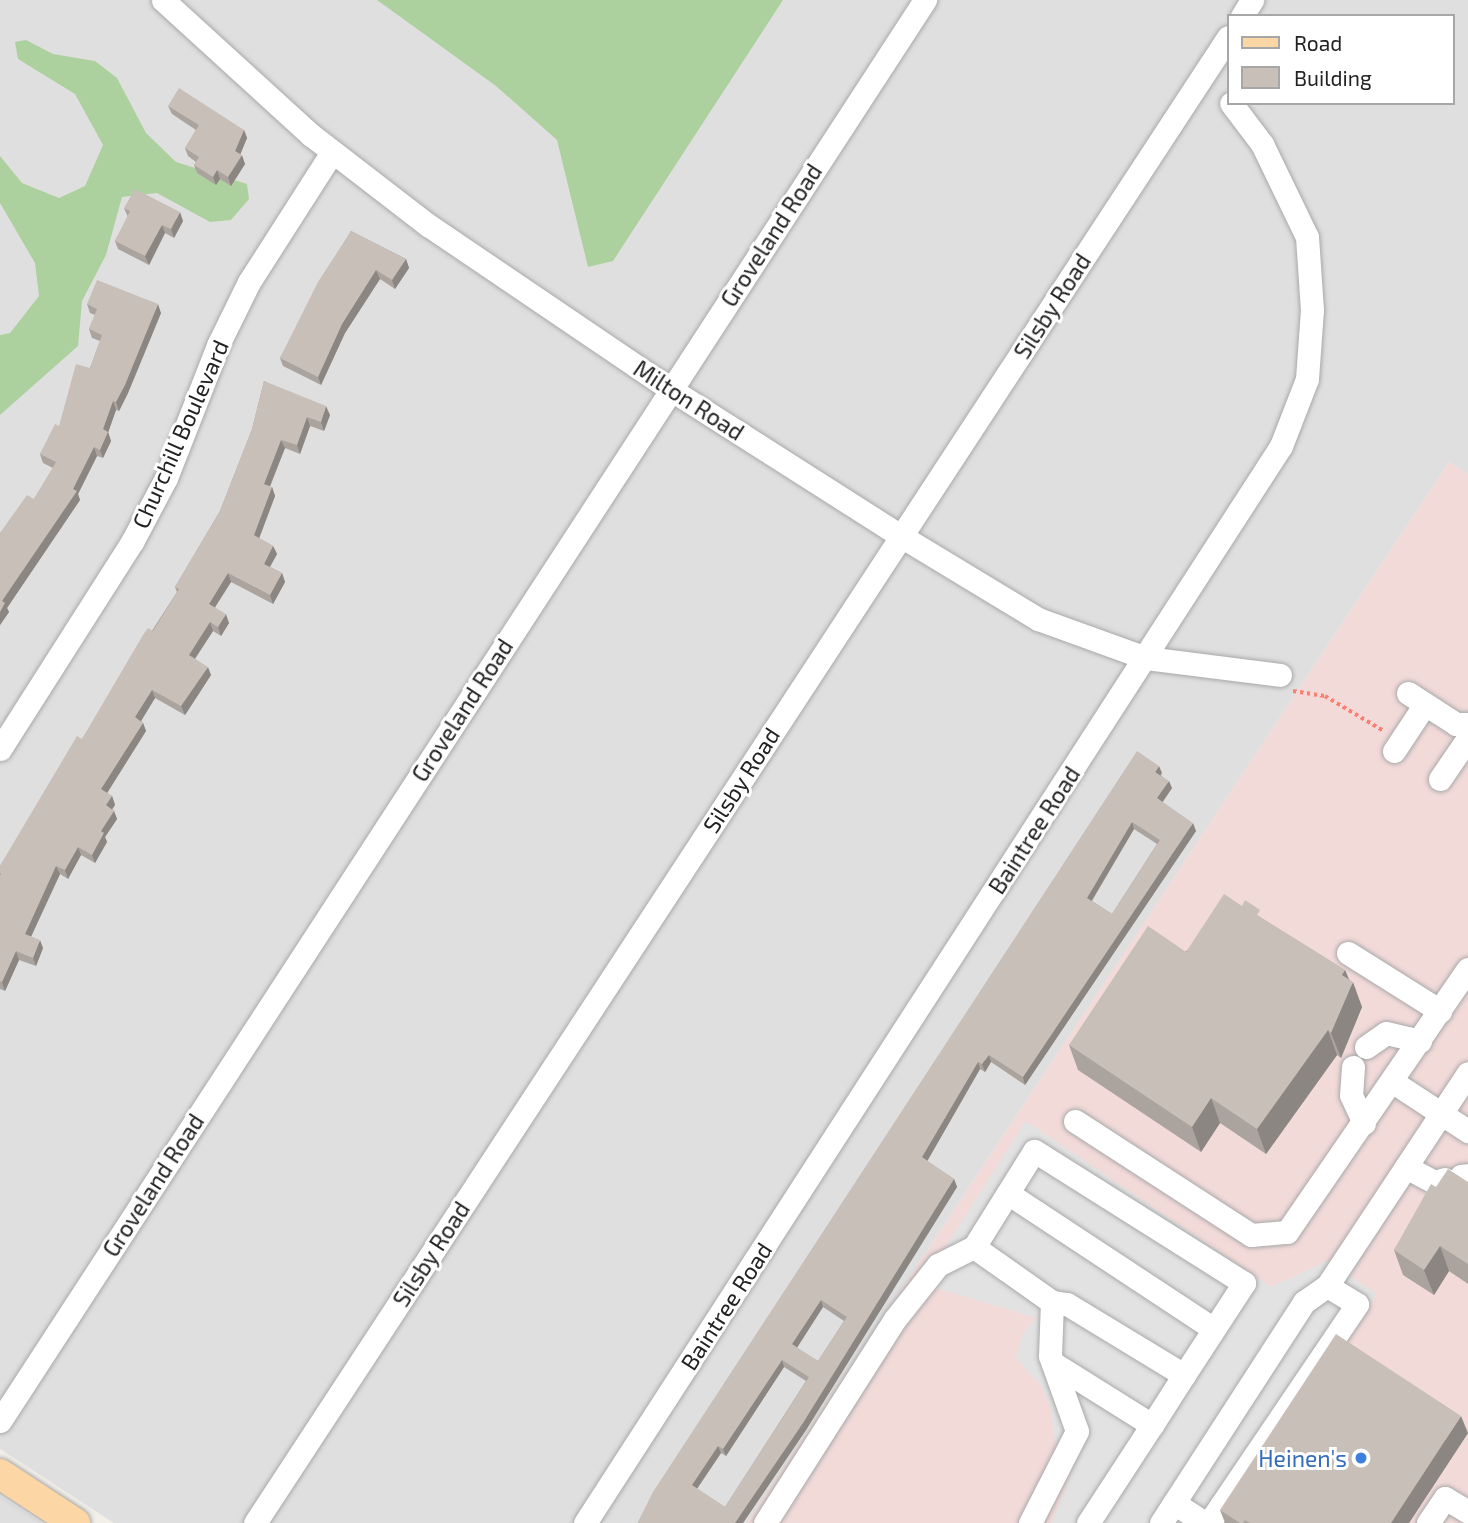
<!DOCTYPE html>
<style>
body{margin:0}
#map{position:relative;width:1468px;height:1523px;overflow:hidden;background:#f2efe9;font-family:"Exo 2",sans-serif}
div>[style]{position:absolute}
.residential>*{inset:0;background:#e0dfdf}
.commercial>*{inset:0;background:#f2dad9}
.forest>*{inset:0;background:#add19e}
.parking>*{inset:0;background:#e2e2e2}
.path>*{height:3.5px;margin-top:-1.75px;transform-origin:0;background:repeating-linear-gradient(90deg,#fa8072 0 3.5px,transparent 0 7px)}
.roads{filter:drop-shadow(0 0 2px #a9a9a9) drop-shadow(0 0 2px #a9a9a9)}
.minor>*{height:23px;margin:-11.5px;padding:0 11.5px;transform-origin:11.5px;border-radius:11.5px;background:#fff}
.major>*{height:30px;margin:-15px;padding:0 15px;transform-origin:15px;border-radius:15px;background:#fcd6a4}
.wall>*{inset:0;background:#aba49e}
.shaded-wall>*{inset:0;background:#8b8681}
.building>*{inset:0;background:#c7bfb8}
.dots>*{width:19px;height:19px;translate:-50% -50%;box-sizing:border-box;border:4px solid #fff;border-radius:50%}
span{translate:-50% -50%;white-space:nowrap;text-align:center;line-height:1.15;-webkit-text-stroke:6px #fff;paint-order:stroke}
.street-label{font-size:23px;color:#222}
.shop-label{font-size:23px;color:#366cbe}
.right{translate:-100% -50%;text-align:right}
.legend{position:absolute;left:1227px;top:14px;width:228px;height:91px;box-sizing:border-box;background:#fff;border:2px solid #a7a7a7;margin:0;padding:9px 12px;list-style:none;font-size:21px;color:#222}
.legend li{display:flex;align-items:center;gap:14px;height:35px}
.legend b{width:35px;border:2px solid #a7a7a7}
</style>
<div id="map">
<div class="residential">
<i style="clip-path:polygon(evenodd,0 0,1468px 0,1468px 474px,1449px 462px,747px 1523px,114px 1523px,0 1449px,0 0,1228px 16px,1452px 16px,1452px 103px,1228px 103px,1228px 16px)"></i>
<i style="clip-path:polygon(0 1496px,42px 1523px,0 1523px)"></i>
</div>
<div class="commercial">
<i style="clip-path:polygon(1449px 462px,1468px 474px,1468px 1523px,747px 1523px)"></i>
</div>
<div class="forest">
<i style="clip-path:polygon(377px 0,783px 0,613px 261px,588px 267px,557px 140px,496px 86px)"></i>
<i style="clip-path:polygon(26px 40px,53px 54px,95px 61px,117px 78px,146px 133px,176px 162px,247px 184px,249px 199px,231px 220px,210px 222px,157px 193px,122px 197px,106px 255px,82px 301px,78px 346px,0 415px,0 335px,10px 333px,39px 296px,35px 263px,0 203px,0 156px,22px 183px,59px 198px,85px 186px,103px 145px,75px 94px,18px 59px,15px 42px)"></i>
</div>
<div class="parking">
<i style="clip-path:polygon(1026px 1121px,1271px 1287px,1327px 1261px,1377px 1294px,1229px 1523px,1052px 1523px,1077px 1458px,1055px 1442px,1050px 1407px,1042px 1387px,1016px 1358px,1022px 1335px,1036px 1318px,933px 1287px,935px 1263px)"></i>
</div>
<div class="path">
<i style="left:1293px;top:691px;width:32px;rotate:9deg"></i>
<i style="left:1325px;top:696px;width:69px;rotate:30.7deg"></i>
</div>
<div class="roads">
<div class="minor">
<i style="left:163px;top:0;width:200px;rotate:42.4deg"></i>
<i style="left:311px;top:135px;width:148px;rotate:37.6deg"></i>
<i style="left:428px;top:225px;width:292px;rotate:34.1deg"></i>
<i style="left:670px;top:389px;width:274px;rotate:32.5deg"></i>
<i style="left:901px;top:536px;width:160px;rotate:31.2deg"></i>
<i style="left:1038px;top:619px;width:115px;rotate:19.9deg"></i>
<i style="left:1146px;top:658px;width:135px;rotate:7.2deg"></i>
<i style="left:1242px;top:16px;width:19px;rotate:-58deg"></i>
<i style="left:1408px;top:693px;width:57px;rotate:32.9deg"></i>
<i style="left:1456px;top:724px;width:12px"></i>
<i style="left:0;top:749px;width:246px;rotate:-57.5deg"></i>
<i style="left:132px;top:542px;width:72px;rotate:-62deg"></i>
<i style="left:166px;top:478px;width:143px;rotate:-68.6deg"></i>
<i style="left:218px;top:345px;width:70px;rotate:-63.8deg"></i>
<i style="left:249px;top:282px;width:154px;rotate:-57.4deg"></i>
<i style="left:1394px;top:751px;width:56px;rotate:-56.6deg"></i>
<i style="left:1440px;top:779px;width:50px;rotate:-55.7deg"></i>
<i style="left:1468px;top:738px;width:14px;rotate:-94deg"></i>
<i style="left:1348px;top:953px;width:109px;rotate:32.2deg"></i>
<i style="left:1366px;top:1047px;width:24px;rotate:-35deg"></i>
<i style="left:1386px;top:1033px;width:35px;rotate:13deg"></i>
<i style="left:1353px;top:1067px;width:28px;rotate:94deg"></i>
<i style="left:1351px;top:1095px;width:31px;rotate:65deg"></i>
<i style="left:1393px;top:1082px;width:90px;rotate:33.2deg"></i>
<i style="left:1075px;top:1121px;width:210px;rotate:32.9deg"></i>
<i style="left:1251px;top:1235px;width:36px;rotate:-5deg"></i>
<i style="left:1287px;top:1232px;width:319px;rotate:-55.5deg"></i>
<i style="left:1406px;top:1167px;width:32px;rotate:28deg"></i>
<i style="left:1434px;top:1182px;width:11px;rotate:-15deg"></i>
<i style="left:1461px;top:1176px;width:7px;rotate:-8deg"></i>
<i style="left:1009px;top:1194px;width:245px;rotate:33.4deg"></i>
<i style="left:1053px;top:1363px;width:117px;rotate:32.1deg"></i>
<i style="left:0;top:1421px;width:1696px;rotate:-56.94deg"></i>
<i style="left:1174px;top:1503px;width:37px;rotate:33deg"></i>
<i style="left:255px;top:1523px;width:1776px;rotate:-56.78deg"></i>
<i style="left:585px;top:1523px;width:1282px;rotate:-57.13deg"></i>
<i style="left:1281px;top:446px;width:72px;rotate:-68.8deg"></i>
<i style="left:1307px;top:379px;width:69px;rotate:-85.9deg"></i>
<i style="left:1312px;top:310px;width:73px;rotate:-93.9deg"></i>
<i style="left:1307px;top:237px;width:103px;rotate:-115.8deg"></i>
<i style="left:1262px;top:144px;width:51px;rotate:-127.1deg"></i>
<i style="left:765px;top:1523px;width:242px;rotate:-57.5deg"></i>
<i style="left:895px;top:1319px;width:69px;rotate:-51.5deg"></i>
<i style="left:938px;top:1265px;width:40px;rotate:-26.6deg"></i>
<i style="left:1030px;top:1523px;width:103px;rotate:-62.9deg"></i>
<i style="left:1077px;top:1431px;width:80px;rotate:-109.8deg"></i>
<i style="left:1050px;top:1356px;width:54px;rotate:-87.9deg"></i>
<i style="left:1088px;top:1523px;width:117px;rotate:-56.9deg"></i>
<i style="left:1152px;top:1425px;width:59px;rotate:-57.4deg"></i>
<i style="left:1184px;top:1375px;width:110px;rotate:-56.9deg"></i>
<i style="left:1244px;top:1283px;width:248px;rotate:-147.8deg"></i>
<i style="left:1034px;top:1151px;width:113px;rotate:122deg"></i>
<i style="left:974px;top:1247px;width:95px;rotate:35.2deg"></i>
<i style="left:1052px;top:1302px;width:15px;rotate:8deg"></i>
<i style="left:1067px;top:1304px;width:137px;rotate:31.3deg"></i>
<i style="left:1161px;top:1523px;width:263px;rotate:-57.1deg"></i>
<i style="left:1304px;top:1302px;width:28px;rotate:-35deg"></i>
<i style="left:1327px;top:1286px;width:255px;rotate:-56.5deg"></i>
<i style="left:1209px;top:1523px;width:264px;rotate:-55.9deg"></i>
<i style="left:1357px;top:1304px;width:35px;rotate:-149deg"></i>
<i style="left:1428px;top:1523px;width:30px;rotate:-56deg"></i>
<i style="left:1445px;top:1498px;width:27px;rotate:31deg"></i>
</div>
<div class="major">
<i style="left:0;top:1474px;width:90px;rotate:33.2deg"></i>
</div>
</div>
<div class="wall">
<i style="clip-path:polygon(168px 106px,244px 130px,247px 138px,240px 154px,245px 164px,231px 186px,220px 179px,216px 185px,197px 173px,194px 165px,196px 162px,188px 156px,185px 148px,196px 130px,172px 114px)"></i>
<i style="clip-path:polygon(124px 208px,183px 221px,174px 238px,165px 233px,149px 265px,118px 249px,115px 241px,128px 217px)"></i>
<i style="clip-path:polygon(351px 231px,406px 259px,409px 268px,395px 289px,380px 279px,345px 333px,321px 385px,283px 366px,280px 358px)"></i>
<i style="clip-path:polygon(87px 304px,161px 313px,128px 393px,119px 411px,116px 410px,108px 432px,111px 441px,103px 458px,97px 456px,78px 494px,80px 500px,7px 608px,9px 612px,0 625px,0 533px,34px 499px,53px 468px,43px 463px,40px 454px,59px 426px,90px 368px,100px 341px,92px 338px,89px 329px,95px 315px,90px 313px)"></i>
<i style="clip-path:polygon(264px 381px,330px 415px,324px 431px,310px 426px,300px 454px,285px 448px,270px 487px,272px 487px,275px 496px,259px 538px,273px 546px,277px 554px,270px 567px,282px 573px,285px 582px,273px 604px,231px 582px,215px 607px,229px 623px,221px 636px,213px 631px,195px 659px,211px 675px,185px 715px,155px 698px,141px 721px,143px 723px,146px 731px,107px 793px,112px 796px,115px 805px,112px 809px,114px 811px,117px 819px,105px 837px,107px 842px,95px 863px,81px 855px,68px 879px,60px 874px,31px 937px,43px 948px,36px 966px,19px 960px,5px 991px,0 989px,0 866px,177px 592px,175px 587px,220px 511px,252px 429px)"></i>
<i style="clip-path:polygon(evenodd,1162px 773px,1161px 775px,1172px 788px,1162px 802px,1196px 831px,1025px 1085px,991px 1062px,985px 1072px,980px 1069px,927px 1161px,954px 1179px,957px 1187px,806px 1430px,743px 1523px,639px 1523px,638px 1522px,1162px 773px,1134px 829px,1157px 844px,1112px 914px,1092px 901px,1134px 829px,1162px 773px,823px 1307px,844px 1321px,818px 1361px,797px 1348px,823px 1307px,1162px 773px,784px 1367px,806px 1381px,725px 1507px,697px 1489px,721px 1453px,726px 1456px,784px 1367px)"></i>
<i style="clip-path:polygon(1242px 906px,1345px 970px,1362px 1007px,1341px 1058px,1337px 1055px,1266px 1154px,1220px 1123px,1201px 1152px,1078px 1070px,1069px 1045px)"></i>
<i style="clip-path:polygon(1468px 1182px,1468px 1284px,1449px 1271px,1434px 1295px,1403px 1275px,1394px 1250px,1436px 1187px)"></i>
<i style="clip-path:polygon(1468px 1433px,1409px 1523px,1225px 1523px,1220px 1510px)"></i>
</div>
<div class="shaded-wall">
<i style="clip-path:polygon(244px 130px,247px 138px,238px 160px,235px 151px)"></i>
<i style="clip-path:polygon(242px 155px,245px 164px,231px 186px,228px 177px)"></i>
<i style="clip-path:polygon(217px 170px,220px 179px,216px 185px,213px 177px)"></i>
<i style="clip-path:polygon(180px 212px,183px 221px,174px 238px,171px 229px)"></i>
<i style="clip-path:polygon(162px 225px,165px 233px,149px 265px,145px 256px)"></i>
<i style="clip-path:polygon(406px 259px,409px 268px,395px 289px,392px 280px)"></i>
<i style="clip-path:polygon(376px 270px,380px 279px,345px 333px,321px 385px,318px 377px,342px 324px)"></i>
<i style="clip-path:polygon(158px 304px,161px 313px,128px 393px,119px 411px,116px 402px)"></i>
<i style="clip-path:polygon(113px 401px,116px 410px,108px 433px,108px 432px,111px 441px,103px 458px,100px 450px,103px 429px)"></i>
<i style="clip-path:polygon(326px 406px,330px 415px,324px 431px,321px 422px)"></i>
<i style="clip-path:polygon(307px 417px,310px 426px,300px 454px,297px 445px)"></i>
<i style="clip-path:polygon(281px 440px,285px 448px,267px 493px,264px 484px)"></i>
<i style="clip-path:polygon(94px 447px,97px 456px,78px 494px,80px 500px,7px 608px,9px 612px,0 625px,0 612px,2px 601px,73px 489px)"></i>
<i style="clip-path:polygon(272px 487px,275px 496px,257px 544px,254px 535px)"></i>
<i style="clip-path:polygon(273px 546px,277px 554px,267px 572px,264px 564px)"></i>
<i style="clip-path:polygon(228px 573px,231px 582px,212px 612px,209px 604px)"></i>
<i style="clip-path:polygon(282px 573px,285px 582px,273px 604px,270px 595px)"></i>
<i style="clip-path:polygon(226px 614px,229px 623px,221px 636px,218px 627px)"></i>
<i style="clip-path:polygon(210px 622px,213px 631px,192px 663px,189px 655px)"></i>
<i style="clip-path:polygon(208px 667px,211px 675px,185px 715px,181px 706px)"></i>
<i style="clip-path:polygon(152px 690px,155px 698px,138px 726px,135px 717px)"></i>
<i style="clip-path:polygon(143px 723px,146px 731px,104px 798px,101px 789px)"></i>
<i style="clip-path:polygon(1159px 766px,1162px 773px,1158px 779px,1155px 772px)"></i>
<i style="clip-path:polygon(1169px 781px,1172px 788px,1160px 806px,1157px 798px)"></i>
<i style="clip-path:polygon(112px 796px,115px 805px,109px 814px,106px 805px)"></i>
<i style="clip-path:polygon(114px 811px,117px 819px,105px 837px,107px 842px,95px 863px,92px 855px,101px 831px)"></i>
<i style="clip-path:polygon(1132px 822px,1134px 829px,1089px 905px,1087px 898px)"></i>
<i style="clip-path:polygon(1193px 823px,1196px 831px,1025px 1085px,1023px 1077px)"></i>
<i style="clip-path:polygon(78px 847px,81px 855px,68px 879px,65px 870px)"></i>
<i style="clip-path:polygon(56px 866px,60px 874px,28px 943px,25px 934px)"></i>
<i style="clip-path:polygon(40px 940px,43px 948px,36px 966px,33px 958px)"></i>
<i style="clip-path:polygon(16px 951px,19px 960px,5px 991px,2px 982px)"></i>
<i style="clip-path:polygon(1345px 970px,1351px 986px,1353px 982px,1362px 1007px,1341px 1058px,1331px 1033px,1342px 975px)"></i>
<i style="clip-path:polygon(1328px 1030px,1337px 1055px,1266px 1154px,1257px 1129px)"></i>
<i style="clip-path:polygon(989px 1055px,991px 1062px,985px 1072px,982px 1064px)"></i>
<i style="clip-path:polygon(978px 1062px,980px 1069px,925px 1165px,922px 1157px)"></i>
<i style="clip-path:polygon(1211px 1098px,1220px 1123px,1201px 1152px,1192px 1127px)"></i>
<i style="clip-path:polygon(954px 1179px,957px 1187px,806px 1430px,743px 1523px,735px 1523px)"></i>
<i style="clip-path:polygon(1440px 1246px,1449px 1271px,1434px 1295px,1424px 1270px)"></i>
<i style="clip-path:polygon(821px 1300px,823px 1307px,794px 1352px,792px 1344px)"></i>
<i style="clip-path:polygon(782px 1360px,784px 1367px,726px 1456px,723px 1449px)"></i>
<i style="clip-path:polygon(1461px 1416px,1468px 1433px,1409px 1523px,1391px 1523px)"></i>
<i style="clip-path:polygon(718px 1446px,721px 1453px,694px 1493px,692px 1485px)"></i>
</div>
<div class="building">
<i style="clip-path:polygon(179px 88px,244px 130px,235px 151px,242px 155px,228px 177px,217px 170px,213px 177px,194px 165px,199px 157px,185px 148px,199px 125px,168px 106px)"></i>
<i style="clip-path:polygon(135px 189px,180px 212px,171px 229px,162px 225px,145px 256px,115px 241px,130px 211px,124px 208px)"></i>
<i style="clip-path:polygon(351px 231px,406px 259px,392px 280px,376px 270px,342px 324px,318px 377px,280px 358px,318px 282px)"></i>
<i style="clip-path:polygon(97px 280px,158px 304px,125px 385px,116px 402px,113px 401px,103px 429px,108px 432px,100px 450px,94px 447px,73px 489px,77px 491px,2px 601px,5px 603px,0 612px,0 533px,27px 495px,34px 499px,56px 462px,40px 454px,55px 424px,59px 426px,76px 364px,90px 368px,102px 335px,89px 329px,97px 309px,87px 304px)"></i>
<i style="clip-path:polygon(264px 381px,326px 406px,321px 422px,307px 417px,297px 445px,281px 440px,264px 484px,272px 487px,254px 535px,273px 546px,264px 564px,282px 573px,270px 595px,228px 573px,209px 604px,226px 614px,218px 627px,210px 622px,189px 655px,208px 667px,181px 706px,152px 690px,135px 717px,143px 723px,101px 789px,112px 796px,106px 805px,114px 811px,101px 831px,104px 833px,92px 855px,78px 847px,65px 870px,56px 866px,25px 934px,40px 940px,33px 958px,16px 951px,2px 982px,0 981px,0 876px,1px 873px,0 873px,0 866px,4px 859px,77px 736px,82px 739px,143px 635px,148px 628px,153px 631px,179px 589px,175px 587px,220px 511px,252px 429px)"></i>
<i style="clip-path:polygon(evenodd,1137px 751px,1159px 766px,1155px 772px,1169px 781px,1157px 798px,1193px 823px,1023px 1077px,989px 1055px,982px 1064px,978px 1062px,922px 1157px,954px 1179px,803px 1423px,735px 1523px,640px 1523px,638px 1522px,653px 1492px,1137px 751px,1132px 822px,1160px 840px,1112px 914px,1087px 898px,1132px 822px,1137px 751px,821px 1300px,847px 1317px,818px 1361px,792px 1344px,821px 1300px,1137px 751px,782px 1360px,809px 1377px,725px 1507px,692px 1485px,718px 1446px,723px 1449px,782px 1360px)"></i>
<i style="clip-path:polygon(1224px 894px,1242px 906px,1245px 900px,1260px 910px,1257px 915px,1345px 970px,1342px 975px,1353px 982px,1331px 1033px,1328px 1030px,1257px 1129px,1211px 1098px,1192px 1127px,1069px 1045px,1148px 926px,1186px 952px)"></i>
<i style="clip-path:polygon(1448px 1169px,1468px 1182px,1468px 1264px,1440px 1246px,1424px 1270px,1394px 1250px,1431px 1184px,1436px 1187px)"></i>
<i style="clip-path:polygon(1336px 1334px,1461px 1416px,1391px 1523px,1250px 1523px,1245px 1520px,1243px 1523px,1240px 1523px,1220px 1510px)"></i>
</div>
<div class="dots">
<i style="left:1361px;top:1458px;background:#3f7fe0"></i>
</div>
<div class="street-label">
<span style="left:771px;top:235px;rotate:-57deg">Groveland Road</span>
<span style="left:1052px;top:306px;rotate:-57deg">Silsby Road</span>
<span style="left:689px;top:400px;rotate:33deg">Milton Road</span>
<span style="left:180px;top:434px;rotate:-66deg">Churchill Boulevard</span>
<span style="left:462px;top:710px;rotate:-57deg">Groveland Road</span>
<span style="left:741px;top:780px;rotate:-57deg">Silsby Road</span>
<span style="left:1034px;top:830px;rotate:-57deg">Baintree Road</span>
<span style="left:153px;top:1185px;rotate:-57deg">Groveland Road</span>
<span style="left:431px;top:1254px;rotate:-57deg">Silsby Road</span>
<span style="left:726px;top:1306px;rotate:-57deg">Baintree Road</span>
</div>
<div class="shop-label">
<span class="right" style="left:1347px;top:1458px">Heinen's</span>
</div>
<ul class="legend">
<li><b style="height:9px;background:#fcd6a4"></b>Road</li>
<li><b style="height:19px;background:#c7bfb8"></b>Building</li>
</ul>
</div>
